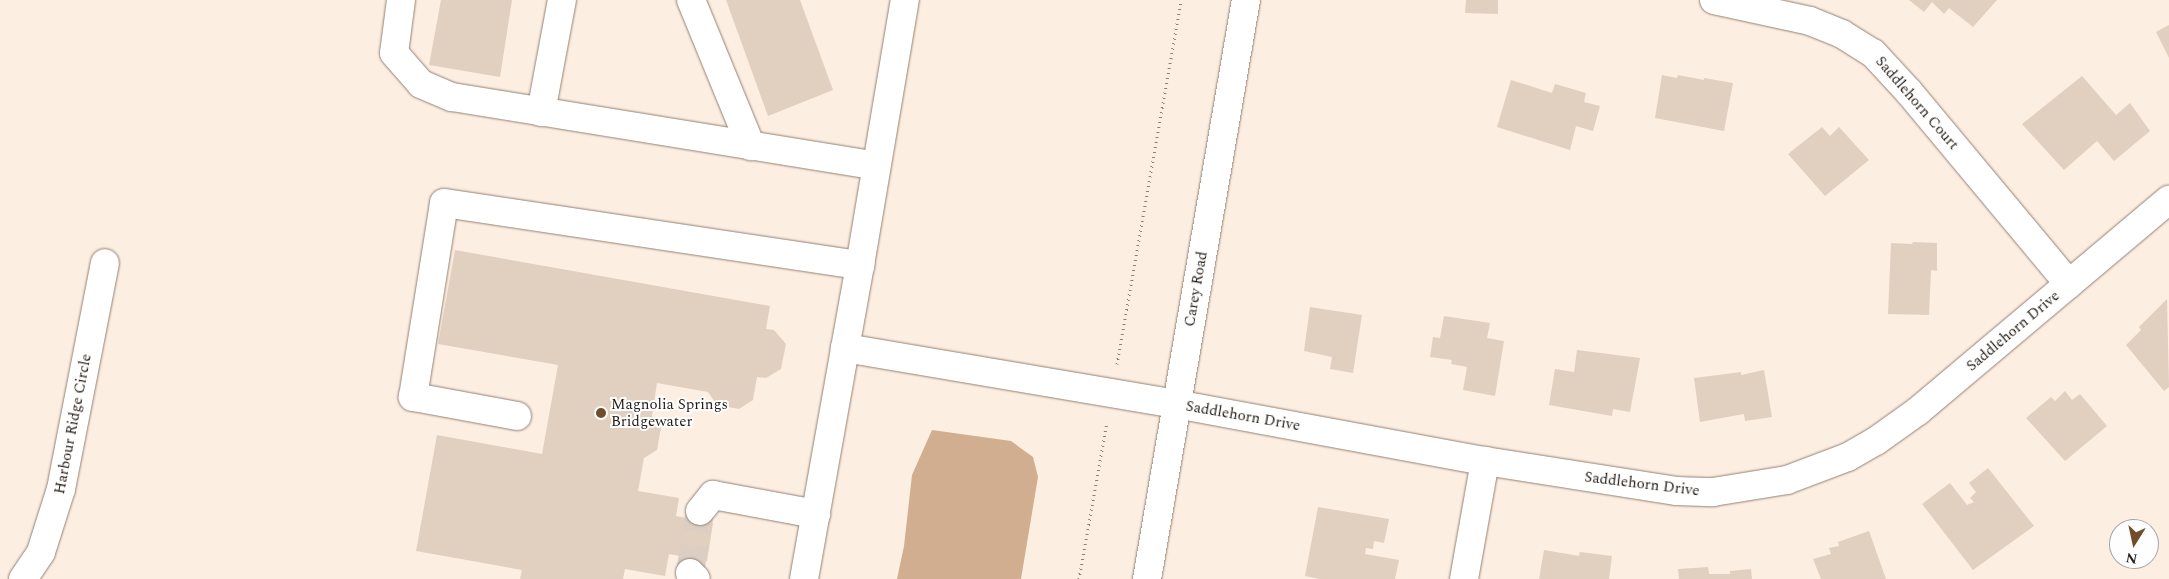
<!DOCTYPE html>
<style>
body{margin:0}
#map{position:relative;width:2169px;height:579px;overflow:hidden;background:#fdeee2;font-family:Spectral,serif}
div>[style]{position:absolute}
.water>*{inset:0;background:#d1ae8f}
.building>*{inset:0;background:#e1cfc0}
.minor-tunnel>*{height:28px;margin-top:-14px;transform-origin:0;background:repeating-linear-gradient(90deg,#dccec3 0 28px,transparent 0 42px)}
.path>*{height:3px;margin-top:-1.5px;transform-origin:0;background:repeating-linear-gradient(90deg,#8c8279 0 1px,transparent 0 5px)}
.roads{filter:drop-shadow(0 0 1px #928274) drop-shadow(0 0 1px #928274)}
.minor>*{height:28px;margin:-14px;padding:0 14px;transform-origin:14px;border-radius:14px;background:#fff}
.dots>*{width:14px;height:14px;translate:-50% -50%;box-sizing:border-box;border:2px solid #fefefe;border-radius:50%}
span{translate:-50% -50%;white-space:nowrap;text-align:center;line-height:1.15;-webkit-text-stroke:4px #fefefe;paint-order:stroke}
.street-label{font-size:15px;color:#211b15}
.poi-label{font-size:15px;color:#211b15}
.left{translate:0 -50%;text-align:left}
.north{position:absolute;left:2109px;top:519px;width:50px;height:50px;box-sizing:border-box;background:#fefefe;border:1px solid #a6a3a1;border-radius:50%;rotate:190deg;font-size:14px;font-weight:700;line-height:20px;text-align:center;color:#211b15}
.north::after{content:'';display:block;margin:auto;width:18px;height:22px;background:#724d29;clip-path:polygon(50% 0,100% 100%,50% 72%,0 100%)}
</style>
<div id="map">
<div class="water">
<i style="clip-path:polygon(932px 430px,1011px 441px,1033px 457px,1038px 477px,1021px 579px,897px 579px,904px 546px,912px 475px)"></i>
</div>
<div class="building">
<i style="clip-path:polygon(441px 0,512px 0,500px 77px,429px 65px)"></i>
<i style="clip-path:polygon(726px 0,800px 0,833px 90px,768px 116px)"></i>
<i style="clip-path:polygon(1466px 0,1498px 0,1498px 14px,1465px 13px)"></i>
<i style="clip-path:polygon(1909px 0,1997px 0,1973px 27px,1949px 8px,1944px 14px,1932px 2px,1924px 12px)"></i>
<i style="clip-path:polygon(2169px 25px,2169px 58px,2156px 32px)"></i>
<i style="clip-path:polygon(1662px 75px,1677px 78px,1678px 75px,1704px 80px,1704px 78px,1733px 83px,1724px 131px,1655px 118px)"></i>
<i style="clip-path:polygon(2082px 76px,2116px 115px,2130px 103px,2150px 131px,2114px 161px,2097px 141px,2064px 170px,2022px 124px)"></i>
<i style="clip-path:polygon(1511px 80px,1552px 93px,1555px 84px,1586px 93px,1584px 102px,1600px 106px,1593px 131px,1576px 126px,1570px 150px,1497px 127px)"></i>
<i style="clip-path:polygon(1822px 127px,1830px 136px,1839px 127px,1869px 160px,1825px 196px,1788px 154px)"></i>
<i style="clip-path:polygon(1913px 242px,1937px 243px,1937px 271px,1931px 270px,1929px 315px,1888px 314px,1891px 243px,1912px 244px)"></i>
<i style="clip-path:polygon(455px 250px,770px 306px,766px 329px,774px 330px,786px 344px,781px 369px,766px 378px,757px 377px,753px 400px,739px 409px,717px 405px,708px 392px,657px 383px,652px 416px,661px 428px,657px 450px,644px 458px,638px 491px,679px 498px,676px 516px,713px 523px,707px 561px,669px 554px,665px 576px,625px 569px,623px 579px,520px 579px,522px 570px,416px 551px,437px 435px,542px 454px,558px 365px,438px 344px)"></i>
<i style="clip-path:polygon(2167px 299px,2169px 387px,2164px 391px,2126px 345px,2141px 330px,2139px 327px)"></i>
<i style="clip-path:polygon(1310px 307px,1362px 315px,1353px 373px,1330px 369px,1332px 357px,1304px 351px)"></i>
<i style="clip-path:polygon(1444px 316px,1490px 323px,1487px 338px,1504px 341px,1495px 396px,1463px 390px,1467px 367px,1451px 364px,1452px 360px,1430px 357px,1433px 337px,1440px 338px)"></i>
<i style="clip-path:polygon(1577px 350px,1640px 358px,1630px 412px,1613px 409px,1612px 416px,1549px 405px,1555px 369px,1574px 372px)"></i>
<i style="clip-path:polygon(1764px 370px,1772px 417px,1745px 421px,1744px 414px,1700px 422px,1694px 378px,1741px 372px,1741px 375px)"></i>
<i style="clip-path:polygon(2065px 391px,2072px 400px,2080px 394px,2107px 426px,2065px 461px,2026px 418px,2051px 397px,2055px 401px)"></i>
<i style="clip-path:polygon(1988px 468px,2034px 526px,1973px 570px,1922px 504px,1950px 483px,1967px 505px,1974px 502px,1970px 498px,1976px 492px,1969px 483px)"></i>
<i style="clip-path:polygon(1318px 507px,1389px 519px,1384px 543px,1374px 541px,1373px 549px,1366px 548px,1365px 554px,1399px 560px,1395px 579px,1320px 579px,1305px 576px)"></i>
<i style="clip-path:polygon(1869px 531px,1886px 579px,1821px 579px,1813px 559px,1831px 554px,1829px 548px,1839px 546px,1838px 542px)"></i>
<i style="clip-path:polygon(1544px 550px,1579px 556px,1580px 552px,1612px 556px,1609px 579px,1539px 579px)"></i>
<i style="clip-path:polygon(1708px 567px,1709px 574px,1730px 574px,1730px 571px,1751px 569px,1752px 579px,1679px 579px,1678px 569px)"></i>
</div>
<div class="minor-tunnel">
<i style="left:690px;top:573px;width:63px;rotate:-80.8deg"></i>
</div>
<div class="path">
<i style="left:1117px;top:364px;width:370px;rotate:-80deg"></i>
<i style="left:1079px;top:579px;width:159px;rotate:-79.9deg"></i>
</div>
<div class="roads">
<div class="minor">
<i style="left:401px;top:0;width:53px;rotate:97.5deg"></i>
<i style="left:394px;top:53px;width:41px;rotate:48.9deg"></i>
<i style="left:421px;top:84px;width:34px;rotate:23deg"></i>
<i style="left:452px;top:97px;width:430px;rotate:9.2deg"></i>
<i style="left:691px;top:0;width:158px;rotate:67.7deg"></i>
<i style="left:1714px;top:0;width:98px;rotate:12.3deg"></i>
<i style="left:1810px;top:21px;width:35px;rotate:22deg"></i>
<i style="left:1842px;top:34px;width:36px;rotate:32deg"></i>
<i style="left:1873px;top:53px;width:53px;rotate:47.3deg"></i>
<i style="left:1909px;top:92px;width:250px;rotate:50.2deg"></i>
<i style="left:541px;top:112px;width:114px;rotate:-79.4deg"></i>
<i style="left:860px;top:265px;width:269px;rotate:-80.4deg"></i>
<i style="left:517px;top:416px;width:106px;rotate:-169.6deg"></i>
<i style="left:413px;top:397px;width:196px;rotate:-80.9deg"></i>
<i style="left:444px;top:203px;width:421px;rotate:8.5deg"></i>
<i style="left:860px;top:265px;width:84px;rotate:100.2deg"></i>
<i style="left:700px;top:511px;width:21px;rotate:-51deg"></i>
<i style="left:713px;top:495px;width:105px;rotate:10.5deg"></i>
<i style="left:690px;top:573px;width:8px;rotate:45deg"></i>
<i style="left:23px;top:579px;width:32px;rotate:-56deg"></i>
<i style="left:41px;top:552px;width:66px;rotate:-72.4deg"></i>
<i style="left:61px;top:489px;width:230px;rotate:-79deg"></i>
<i style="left:804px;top:579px;width:235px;rotate:-79.9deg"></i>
<i style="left:845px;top:348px;width:336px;rotate:9.6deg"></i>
<i style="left:1176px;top:404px;width:314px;rotate:10.5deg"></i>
<i style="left:1485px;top:461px;width:193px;rotate:8.9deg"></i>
<i style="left:1676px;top:491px;width:37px;rotate:2deg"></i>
<i style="left:1713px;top:492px;width:75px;rotate:-9.2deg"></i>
<i style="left:1787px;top:480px;width:65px;rotate:-20.7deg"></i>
<i style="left:1848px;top:457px;width:32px;rotate:-30deg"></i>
<i style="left:1876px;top:441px;width:52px;rotate:-35.5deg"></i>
<i style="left:1918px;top:411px;width:328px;rotate:-40.1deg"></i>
<i style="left:1147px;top:579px;width:587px;rotate:-80.3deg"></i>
<i style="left:1464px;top:579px;width:120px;rotate:-79.9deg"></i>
</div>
</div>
<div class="dots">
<i style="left:601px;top:413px;background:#724d29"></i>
</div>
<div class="street-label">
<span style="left:1917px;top:103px;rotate:49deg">Saddlehorn Court</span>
<span style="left:1196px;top:289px;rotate:-80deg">Carey Road</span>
<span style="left:2013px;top:331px;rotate:-40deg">Saddlehorn Drive</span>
<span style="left:1243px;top:416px;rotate:10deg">Saddlehorn Drive</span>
<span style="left:73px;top:424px;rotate:-79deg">Harbour Ridge Circle</span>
<span style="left:1642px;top:484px;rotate:7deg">Saddlehorn Drive</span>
</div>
<div class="poi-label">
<span class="left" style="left:611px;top:413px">Magnolia Springs<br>Bridgewater</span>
</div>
<div class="north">N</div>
</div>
